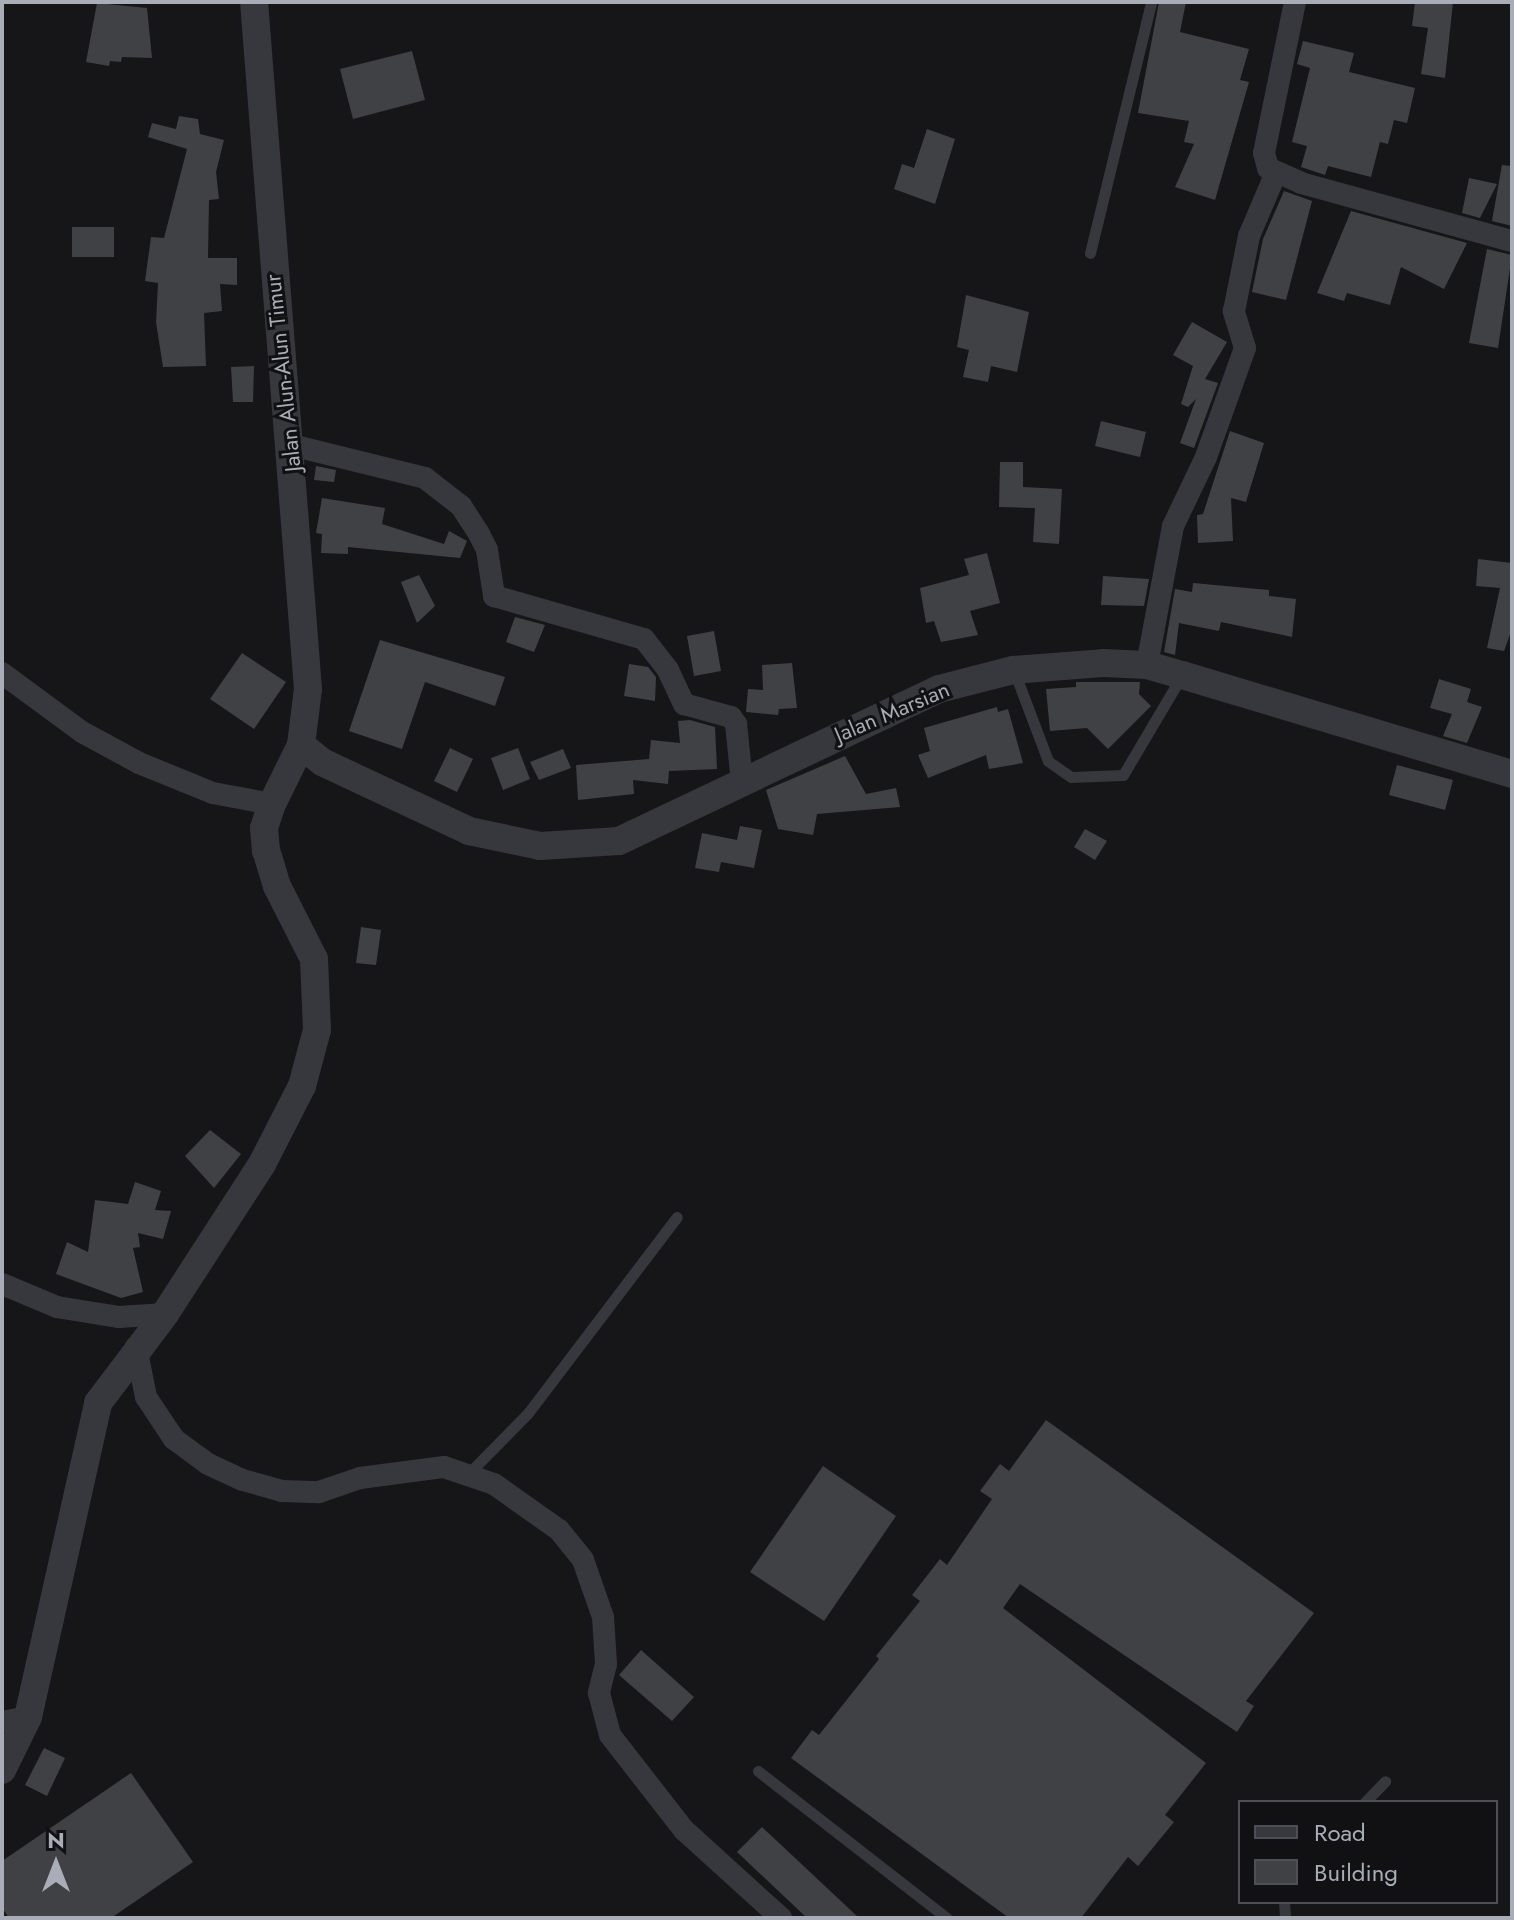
<!DOCTYPE html>
<style>
body{margin:0}
#map{position:relative;width:1514px;height:1920px;overflow:hidden;background:#161618;font-family:Jost,sans-serif}
div>[style]{position:absolute}
.building>*{inset:0;background:#404145}
.service>*{height:11px;margin:-5.5px;padding:0 5.5px;transform-origin:5.5px;border-radius:5.5px;background:#37383d}
.minor>*{height:22px;margin:-11px;padding:0 11px;transform-origin:11px;border-radius:11px;background:#37383d}
.tertiary>*{height:28px;margin:-14px;padding:0 14px;transform-origin:14px;border-radius:14px;background:#37383d}
span{translate:-50% -50%;white-space:nowrap;text-align:center;line-height:1.15;-webkit-text-stroke:6px #111113;paint-order:stroke}
.street-label{font-size:22px;color:#a8adb8}
.frame{position:absolute;inset:0;border:4px solid #a8adb8;pointer-events:none}
.legend{position:absolute;left:1238px;top:1800px;width:260px;height:104px;box-sizing:border-box;background:#111113;border:2px solid #4d4f55;margin:0;padding:10px 14px;list-style:none;font-size:24px;color:#a8adb8}
.legend li{display:flex;align-items:center;gap:16px;height:40px}
.legend b{width:40px;border:2px solid #4d4f55}
.north{position:absolute;left:16px;top:1824px;width:80px;height:80px;-webkit-text-stroke:6px #111113;paint-order:stroke;rotate:0deg;font-size:22px;font-weight:700;line-height:32px;text-align:center;color:#a8adb8}
.north::after{content:'';display:block;margin:auto;width:28px;height:36px;background:#a8adb8;clip-path:polygon(50% 0,100% 100%,50% 72%,0 100%)}
</style>
<div id="map">
<div class="building">
<i style="clip-path:polygon(1159px 2px,1186px 2px,1180px 32px,1249px 49px,1240px 80px,1249px 82px,1215px 200px,1175px 187px,1194px 144px,1184px 142px,1189px 121px,1138px 113px)"></i>
<i style="clip-path:polygon(1415px 2px,1453px 2px,1445px 78px,1421px 74px,1428px 28px,1412px 26px)"></i>
<i style="clip-path:polygon(97px 3px,147px 8px,152px 58px,122px 57px,121px 62px,110px 61px,109px 66px,86px 62px)"></i>
<i style="clip-path:polygon(1303px 41px,1354px 53px,1349px 72px,1415px 88px,1407px 123px,1394px 120px,1388px 144px,1380px 142px,1371px 177px,1328px 166px,1325px 175px,1301px 167px,1307px 146px,1292px 142px,1310px 68px,1297px 64px)"></i>
<i style="clip-path:polygon(412px 51px,425px 100px,353px 119px,340px 69px)"></i>
<i style="clip-path:polygon(179px 116px,198px 119px,200px 134px,224px 140px,216px 172px,219px 199px,209px 200px,208px 258px,237px 258px,237px 285px,220px 284px,222px 311px,204px 313px,206px 366px,163px 367px,156px 322px,158px 283px,145px 281px,151px 237px,164px 238px,187px 149px,148px 137px,152px 123px,176px 129px)"></i>
<i style="clip-path:polygon(927px 129px,955px 139px,935px 204px,894px 189px,902px 164px,914px 168px)"></i>
<i style="clip-path:polygon(1502px 165px,1512px 166px,1512px 226px,1492px 221px)"></i>
<i style="clip-path:polygon(1469px 178px,1497px 184px,1480px 218px,1462px 213px)"></i>
<i style="clip-path:polygon(1284px 191px,1312px 201px,1286px 300px,1252px 292px,1263px 239px)"></i>
<i style="clip-path:polygon(1351px 211px,1467px 243px,1444px 289px,1401px 267px,1390px 305px,1347px 293px,1344px 301px,1317px 293px)"></i>
<i style="clip-path:polygon(72px 227px,114px 227px,114px 257px,72px 257px)"></i>
<i style="clip-path:polygon(1487px 249px,1512px 255px,1498px 348px,1469px 343px)"></i>
<i style="clip-path:polygon(966px 295px,1029px 312px,1017px 372px,991px 366px,988px 382px,963px 377px,969px 350px,957px 347px)"></i>
<i style="clip-path:polygon(1192px 322px,1227px 342px,1205px 379px,1218px 383px,1194px 448px,1180px 443px,1196px 399px,1188px 407px,1181px 404px,1193px 366px,1173px 355px)"></i>
<i style="clip-path:polygon(254px 366px,253px 402px,233px 402px,231px 367px)"></i>
<i style="clip-path:polygon(1101px 421px,1146px 432px,1140px 457px,1095px 446px)"></i>
<i style="clip-path:polygon(1230px 431px,1264px 443px,1246px 502px,1231px 498px,1233px 541px,1198px 543px,1197px 515px,1203px 514px)"></i>
<i style="clip-path:polygon(1000px 462px,1023px 462px,1023px 487px,1062px 489px,1059px 544px,1033px 542px,1035px 508px,999px 507px)"></i>
<i style="clip-path:polygon(316px 466px,336px 470px,334px 482px,314px 480px)"></i>
<i style="clip-path:polygon(322px 498px,385px 508px,382px 524px,444px 544px,449px 531px,467px 541px,460px 558px,348px 547px,348px 554px,321px 553px,322px 534px,316px 533px)"></i>
<i style="clip-path:polygon(987px 553px,1000px 603px,970px 611px,978px 635px,941px 642px,934px 621px,926px 623px,920px 588px,969px 575px,964px 559px)"></i>
<i style="clip-path:polygon(1478px 559px,1512px 563px,1512px 629px,1504px 651px,1487px 648px,1500px 588px,1476px 586px)"></i>
<i style="clip-path:polygon(419px 575px,435px 606px,417px 623px,401px 582px)"></i>
<i style="clip-path:polygon(1103px 576px,1149px 579px,1144px 606px,1101px 605px)"></i>
<i style="clip-path:polygon(1193px 583px,1269px 590px,1269px 596px,1296px 599px,1292px 637px,1221px 622px,1219px 631px,1179px 623px,1175px 655px,1164px 652px,1175px 589px,1192px 592px)"></i>
<i style="clip-path:polygon(515px 617px,545px 625px,534px 652px,506px 642px)"></i>
<i style="clip-path:polygon(714px 631px,721px 671px,694px 676px,687px 636px)"></i>
<i style="clip-path:polygon(380px 640px,505px 677px,495px 706px,425px 682px,402px 749px,349px 731px)"></i>
<i style="clip-path:polygon(242px 653px,286px 682px,254px 729px,210px 699px)"></i>
<i style="clip-path:polygon(792px 663px,797px 708px,779px 709px,778px 715px,746px 712px,748px 689px,763px 690px,762px 665px)"></i>
<i style="clip-path:polygon(629px 664px,648px 667px,656px 677px,655px 701px,624px 696px)"></i>
<i style="clip-path:polygon(1439px 679px,1471px 689px,1467px 702px,1482px 707px,1467px 743px,1443px 736px,1452px 714px,1430px 708px)"></i>
<i style="clip-path:polygon(1076px 682px,1140px 682px,1139px 694px,1151px 706px,1108px 749px,1087px 728px,1050px 731px,1046px 689px,1076px 687px)"></i>
<i style="clip-path:polygon(997px 707px,998px 712px,1008px 709px,1023px 763px,989px 769px,986px 755px,928px 778px,918px 755px,930px 751px,924px 728px)"></i>
<i style="clip-path:polygon(690px 720px,715px 727px,717px 769px,669px 771px,668px 784px,633px 780px,634px 794px,578px 800px,576px 765px,649px 759px,651px 740px,680px 743px,678px 721px)"></i>
<i style="clip-path:polygon(450px 748px,473px 759px,457px 792px,434px 781px)"></i>
<i style="clip-path:polygon(518px 748px,530px 779px,503px 790px,491px 758px)"></i>
<i style="clip-path:polygon(563px 749px,571px 768px,539px 780px,530px 762px)"></i>
<i style="clip-path:polygon(845px 756px,866px 794px,896px 788px,900px 807px,817px 814px,813px 835px,778px 829px,766px 790px)"></i>
<i style="clip-path:polygon(1397px 765px,1453px 780px,1445px 810px,1389px 795px)"></i>
<i style="clip-path:polygon(740px 826px,762px 830px,754px 868px,721px 862px,719px 872px,695px 868px,702px 833px,737px 840px)"></i>
<i style="clip-path:polygon(1085px 829px,1107px 841px,1095px 860px,1074px 847px)"></i>
<i style="clip-path:polygon(361px 927px,381px 930px,376px 965px,356px 963px)"></i>
<i style="clip-path:polygon(210px 1130px,241px 1154px,214px 1188px,185px 1156px)"></i>
<i style="clip-path:polygon(135px 1182px,161px 1191px,155px 1210px,171px 1211px,163px 1239px,138px 1233px,140px 1247px,133px 1248px,143px 1292px,121px 1298px,56px 1274px,67px 1242px,88px 1252px,95px 1200px,128px 1204px)"></i>
<i style="clip-path:polygon(1046px 1420px,1314px 1613px,1246px 1701px,1254px 1706px,1237px 1732px,1020px 1584px,1003px 1608px,1206px 1763px,1165px 1815px,1174px 1822px,1138px 1866px,1128px 1857px,1081px 1918px,1009px 1918px,791px 1758px,812px 1730px,819px 1735px,879px 1659px,876px 1656px,920px 1601px,912px 1595px,940px 1559px,947px 1565px,992px 1499px,980px 1491px,1000px 1464px,1009px 1471px)"></i>
<i style="clip-path:polygon(823px 1466px,896px 1516px,824px 1621px,750px 1572px)"></i>
<i style="clip-path:polygon(641px 1650px,694px 1697px,672px 1721px,619px 1675px)"></i>
<i style="clip-path:polygon(44px 1748px,65px 1758px,47px 1796px,25px 1785px)"></i>
<i style="clip-path:polygon(131px 1773px,193px 1862px,111px 1918px,9px 1918px,2px 1908px,2px 1861px)"></i>
<i style="clip-path:polygon(762px 1827px,859px 1918px,807px 1918px,737px 1852px)"></i>
</div>
<div class="service">
<i style="left:1090px;top:253px;width:258px;rotate:-76.3deg"></i>
<i style="left:1014px;top:671px;width:96px;rotate:69.3deg"></i>
<i style="left:1048px;top:761px;width:28px;rotate:35deg"></i>
<i style="left:1071px;top:777px;width:52px;rotate:-2.2deg"></i>
<i style="left:1123px;top:775px;width:114px;rotate:-59.4deg"></i>
<i style="left:469px;top:1473px;width:84px;rotate:-45.5deg"></i>
<i style="left:528px;top:1413px;width:246px;rotate:-52.8deg"></i>
<i style="left:758px;top:1771px;width:239px;rotate:37.9deg"></i>
<i style="left:1365px;top:1802px;width:29px;rotate:-46deg"></i>
<i style="left:1284px;top:1902px;width:16px;rotate:86deg"></i>
</div>
<div class="minor">
<i style="left:1295px;top:2px;width:154px;rotate:101.6deg"></i>
<i style="left:1264px;top:153px;width:16px;rotate:75deg"></i>
<i style="left:1268px;top:168px;width:36px;rotate:24deg"></i>
<i style="left:1301px;top:183px;width:219px;rotate:15.4deg"></i>
<i style="left:291px;top:445px;width:138px;rotate:13.8deg"></i>
<i style="left:425px;top:478px;width:46px;rotate:37.9deg"></i>
<i style="left:461px;top:506px;width:33px;rotate:57deg"></i>
<i style="left:479px;top:534px;width:18px;rotate:63deg"></i>
<i style="left:487px;top:550px;width:47px;rotate:81.3deg"></i>
<i style="left:494px;top:596px;width:156px;rotate:16deg"></i>
<i style="left:644px;top:639px;width:39px;rotate:52deg"></i>
<i style="left:668px;top:670px;width:38px;rotate:65deg"></i>
<i style="left:684px;top:704px;width:49px;rotate:15.5deg"></i>
<i style="left:731px;top:717px;width:9px;rotate:54deg"></i>
<i style="left:736px;top:724px;width:58px;rotate:84.1deg"></i>
<i style="left:1147px;top:665px;width:141px;rotate:-79.4deg"></i>
<i style="left:1173px;top:526px;width:76px;rotate:-64.4deg"></i>
<i style="left:1206px;top:457px;width:116px;rotate:-70.3deg"></i>
<i style="left:1245px;top:348px;width:39px;rotate:-107deg"></i>
<i style="left:1234px;top:311px;width:76px;rotate:-78.7deg"></i>
<i style="left:1249px;top:236px;width:66px;rotate:-66.9deg"></i>
<i style="left:2px;top:673px;width:99px;rotate:36.4deg"></i>
<i style="left:82px;top:732px;width:65px;rotate:28.5deg"></i>
<i style="left:139px;top:763px;width:80px;rotate:22.1deg"></i>
<i style="left:213px;top:793px;width:60px;rotate:10.6deg"></i>
<i style="left:2px;top:1284px;width:60px;rotate:22.7deg"></i>
<i style="left:57px;top:1307px;width:63px;rotate:9.2deg"></i>
<i style="left:119px;top:1317px;width:46px;rotate:-3.7deg"></i>
<i style="left:136px;top:1347px;width:51px;rotate:78.7deg"></i>
<i style="left:146px;top:1397px;width:50px;rotate:56.3deg"></i>
<i style="left:174px;top:1439px;width:42px;rotate:36.3deg"></i>
<i style="left:208px;top:1464px;width:38px;rotate:25deg"></i>
<i style="left:243px;top:1480px;width:41px;rotate:15.8deg"></i>
<i style="left:282px;top:1491px;width:37px;rotate:2deg"></i>
<i style="left:319px;top:1492px;width:43px;rotate:-18.9deg"></i>
<i style="left:360px;top:1478px;width:85px;rotate:-7.5deg"></i>
<i style="left:444px;top:1467px;width:53px;rotate:18.8deg"></i>
<i style="left:494px;top:1484px;width:80px;rotate:35.3deg"></i>
<i style="left:559px;top:1530px;width:38px;rotate:51deg"></i>
<i style="left:583px;top:1560px;width:60px;rotate:70.7deg"></i>
<i style="left:603px;top:1617px;width:47px;rotate:86.3deg"></i>
<i style="left:606px;top:1664px;width:30px;rotate:104deg"></i>
<i style="left:599px;top:1693px;width:43px;rotate:75.3deg"></i>
<i style="left:610px;top:1735px;width:120px;rotate:52.1deg"></i>
<i style="left:684px;top:1830px;width:131px;rotate:42.2deg"></i>
<i style="left:2px;top:1722px;width:26px;rotate:-11deg"></i>
</div>
<div class="tertiary">
<i style="left:301px;top:745px;width:27px;rotate:39deg"></i>
<i style="left:322px;top:762px;width:162px;rotate:25.1deg"></i>
<i style="left:469px;top:831px;width:73px;rotate:11.9deg"></i>
<i style="left:540px;top:846px;width:79px;rotate:-3.6deg"></i>
<i style="left:619px;top:841px;width:354px;rotate:-25.4deg"></i>
<i style="left:939px;top:689px;width:76px;rotate:-14.4deg"></i>
<i style="left:1013px;top:670px;width:90px;rotate:-4.4deg"></i>
<i style="left:1103px;top:663px;width:44px;rotate:2.6deg"></i>
<i style="left:1147px;top:665px;width:36px;rotate:16deg"></i>
<i style="left:1182px;top:675px;width:345px;rotate:16.7deg"></i>
<i style="left:2px;top:1770px;width:59px;rotate:-63.9deg"></i>
<i style="left:28px;top:1717px;width:322px;rotate:-77.4deg"></i>
<i style="left:98px;top:1403px;width:111px;rotate:-53deg"></i>
<i style="left:165px;top:1314px;width:179px;rotate:-57.1deg"></i>
<i style="left:262px;top:1164px;width:88px;rotate:-62.9deg"></i>
<i style="left:302px;top:1086px;width:58px;rotate:-75deg"></i>
<i style="left:317px;top:1030px;width:71px;rotate:-92.4deg"></i>
<i style="left:314px;top:959px;width:82px;rotate:-116.9deg"></i>
<i style="left:277px;top:886px;width:37px;rotate:-107deg"></i>
<i style="left:266px;top:851px;width:23px;rotate:-95deg"></i>
<i style="left:264px;top:828px;width:25px;rotate:-72deg"></i>
<i style="left:272px;top:804px;width:66px;rotate:-63.8deg"></i>
<i style="left:301px;top:745px;width:56px;rotate:-82.9deg"></i>
<i style="left:308px;top:689px;width:689px;rotate:-94.49deg"></i>
</div>
<div class="street-label">
<span style="left:283px;top:373px;rotate:-96deg">Jalan Alun-Alun Timur</span>
<span style="left:892px;top:712px;rotate:-23deg">Jalan Marsian</span>
</div>
<div class="frame"></div>
<ul class="legend">
<li><b style="height:10px;background:#37383d"></b>Road</li>
<li><b style="height:22px;background:#404145"></b>Building</li>
</ul>
<div class="north">N</div>
</div>
